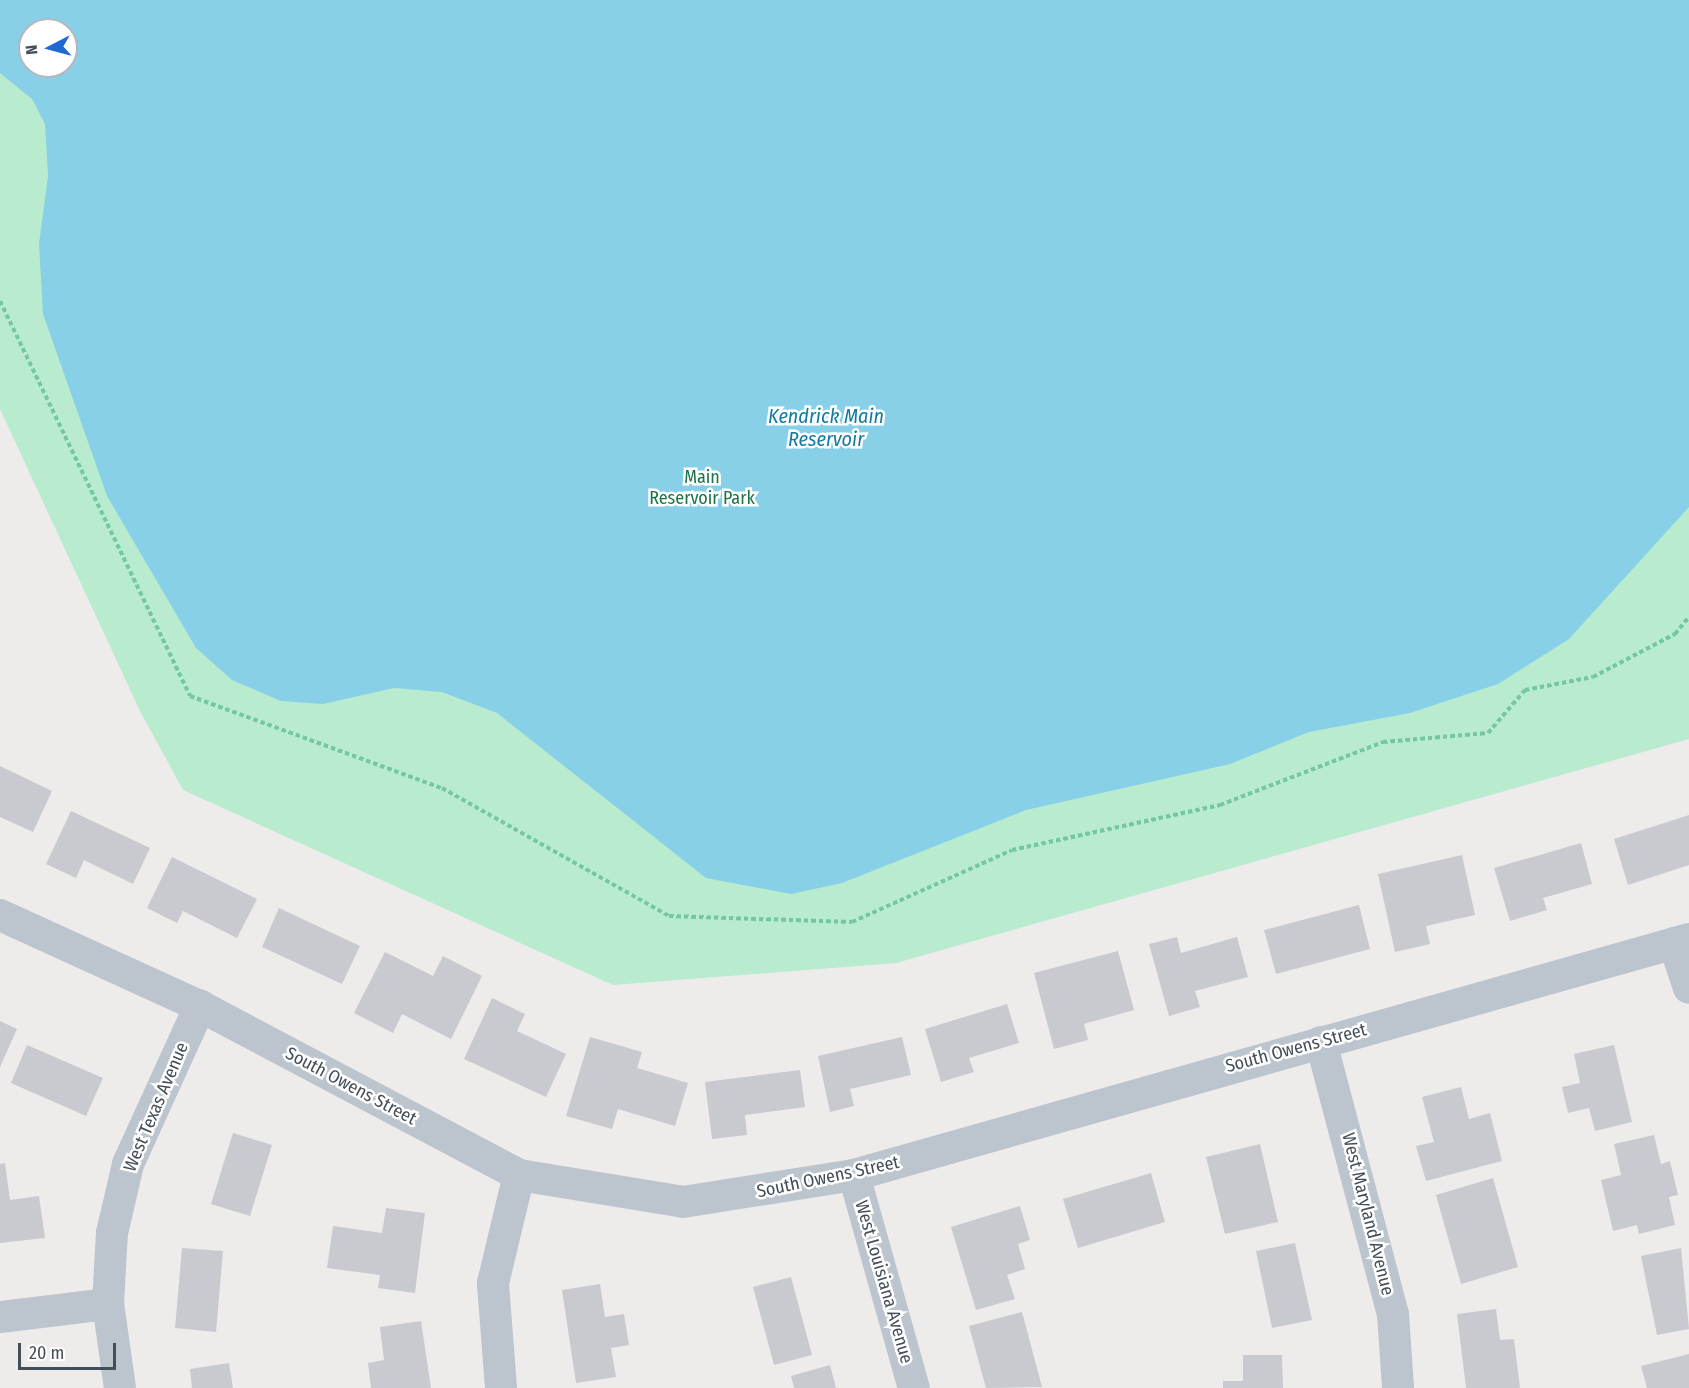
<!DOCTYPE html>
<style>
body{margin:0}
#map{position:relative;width:1689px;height:1388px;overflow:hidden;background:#eeebeb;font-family:"Fira Sans Condensed",sans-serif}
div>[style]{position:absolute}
.green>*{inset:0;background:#b9ebce}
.water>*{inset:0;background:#88d0e7}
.building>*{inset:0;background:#c8cad0}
.path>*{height:4px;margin-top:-2px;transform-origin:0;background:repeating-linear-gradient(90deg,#73c7a1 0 4.5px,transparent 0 7.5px)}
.street>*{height:32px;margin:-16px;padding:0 16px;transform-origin:16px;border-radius:16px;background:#bcc5cd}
span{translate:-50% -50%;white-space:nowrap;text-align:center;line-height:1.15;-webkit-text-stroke:5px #fff;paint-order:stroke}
.park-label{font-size:18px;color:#1a744a}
.street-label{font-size:18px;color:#444e57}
.water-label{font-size:20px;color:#127b9d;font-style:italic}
.north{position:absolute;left:18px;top:18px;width:60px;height:60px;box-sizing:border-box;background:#fff;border:2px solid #b4b8bc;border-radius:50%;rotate:264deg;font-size:16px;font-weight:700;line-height:24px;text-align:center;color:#444e57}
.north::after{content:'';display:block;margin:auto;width:21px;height:27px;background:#2068d3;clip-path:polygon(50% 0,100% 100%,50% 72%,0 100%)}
.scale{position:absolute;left:18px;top:1343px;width:98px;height:27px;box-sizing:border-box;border:3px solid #444e57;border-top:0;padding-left:8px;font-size:18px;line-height:21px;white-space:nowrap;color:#444e57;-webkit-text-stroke:4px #fff;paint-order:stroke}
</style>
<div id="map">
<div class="green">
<i style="clip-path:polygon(evenodd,0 0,1689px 0,1689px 739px,896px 963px,613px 985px,183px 790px,140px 711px,0 409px,0 0,30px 30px,66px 30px,66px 66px,30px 66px,30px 30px)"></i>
</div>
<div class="water">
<i style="clip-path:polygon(evenodd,0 0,1689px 0,1689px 507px,1569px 639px,1498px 684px,1410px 713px,1309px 732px,1230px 764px,1026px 810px,842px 883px,791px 894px,706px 878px,497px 713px,442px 692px,394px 688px,323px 704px,281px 701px,232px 680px,196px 648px,107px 496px,43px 314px,39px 244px,48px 176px,45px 124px,32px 99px,0 73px,0 0,30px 30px,66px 30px,66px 66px,30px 66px,30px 30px)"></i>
</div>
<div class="building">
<i style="clip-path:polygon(0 766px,52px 791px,33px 832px,0 817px)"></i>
<i style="clip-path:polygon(71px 811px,150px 848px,133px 884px,84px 860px,76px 878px,46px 864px)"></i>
<i style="clip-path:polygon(1689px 815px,1689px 865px,1628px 885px,1614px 839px)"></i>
<i style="clip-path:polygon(1581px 843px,1592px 884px,1543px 898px,1547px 910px,1510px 921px,1494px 868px)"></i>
<i style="clip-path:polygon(1462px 855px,1475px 915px,1426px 926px,1430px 944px,1395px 952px,1378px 874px)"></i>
<i style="clip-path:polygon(172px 857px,257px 899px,237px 938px,183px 911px,177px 923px,147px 908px)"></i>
<i style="clip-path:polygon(1359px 905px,1370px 949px,1276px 974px,1264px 930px)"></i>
<i style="clip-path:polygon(279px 908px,360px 946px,342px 984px,262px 947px)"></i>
<i style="clip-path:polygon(1177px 937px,1181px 953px,1237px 937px,1248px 977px,1195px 991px,1200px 1007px,1169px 1016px,1149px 944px)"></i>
<i style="clip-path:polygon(1118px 951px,1134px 1010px,1084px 1024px,1088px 1040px,1054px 1049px,1034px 973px)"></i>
<i style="clip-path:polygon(385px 952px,433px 976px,443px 956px,482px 976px,451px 1039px,402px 1014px,393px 1033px,354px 1013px)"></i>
<i style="clip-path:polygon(492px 998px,525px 1014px,517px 1031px,566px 1054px,546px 1097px,464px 1059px)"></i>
<i style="clip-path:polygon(1007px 1004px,1019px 1043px,969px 1058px,974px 1072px,941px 1082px,925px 1029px)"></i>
<i style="clip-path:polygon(0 1021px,17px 1029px,0 1067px)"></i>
<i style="clip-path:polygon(590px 1037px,642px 1052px,637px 1068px,688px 1083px,675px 1126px,618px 1109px,612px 1129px,566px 1116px)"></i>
<i style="clip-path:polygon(902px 1037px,911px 1075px,850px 1089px,854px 1106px,830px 1112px,818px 1056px)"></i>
<i style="clip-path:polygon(27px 1045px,103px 1078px,86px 1116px,11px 1083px)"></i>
<i style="clip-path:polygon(1614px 1045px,1632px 1122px,1595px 1131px,1589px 1108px,1568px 1113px,1562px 1087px,1580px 1083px,1574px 1054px)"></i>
<i style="clip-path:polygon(800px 1070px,805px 1107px,745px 1115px,747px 1135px,712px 1139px,705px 1082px)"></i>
<i style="clip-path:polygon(1461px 1087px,1469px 1119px,1490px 1113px,1502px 1161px,1426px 1181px,1416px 1146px,1434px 1142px,1422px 1097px)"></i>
<i style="clip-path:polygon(233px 1133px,272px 1145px,250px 1216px,211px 1204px)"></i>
<i style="clip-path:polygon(1654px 1135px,1661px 1164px,1670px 1161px,1678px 1195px,1669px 1197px,1675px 1225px,1639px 1234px,1637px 1225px,1613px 1231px,1601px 1180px,1621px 1175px,1614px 1144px)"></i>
<i style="clip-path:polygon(1260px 1144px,1278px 1222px,1225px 1234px,1206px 1157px)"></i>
<i style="clip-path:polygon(5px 1163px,10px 1200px,39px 1196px,45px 1238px,0 1243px,0 1164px)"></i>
<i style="clip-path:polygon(1151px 1173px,1165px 1222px,1078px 1248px,1063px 1199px)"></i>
<i style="clip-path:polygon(1493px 1178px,1518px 1267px,1461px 1284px,1436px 1195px)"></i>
<i style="clip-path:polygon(1020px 1206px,1030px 1240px,1018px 1244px,1025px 1269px,1007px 1275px,1015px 1299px,976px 1310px,951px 1227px)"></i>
<i style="clip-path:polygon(386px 1208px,425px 1213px,415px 1293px,378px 1288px,380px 1275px,327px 1268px,333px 1226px,382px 1233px)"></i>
<i style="clip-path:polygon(1295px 1243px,1312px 1320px,1272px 1328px,1256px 1251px)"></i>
<i style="clip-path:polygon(182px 1248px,223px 1251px,216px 1332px,175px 1328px)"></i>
<i style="clip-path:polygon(1681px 1248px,1689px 1329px,1657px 1335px,1641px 1256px)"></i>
<i style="clip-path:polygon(791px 1277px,812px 1355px,774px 1365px,753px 1287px)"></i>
<i style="clip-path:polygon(600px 1284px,605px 1317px,624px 1314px,629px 1345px,611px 1348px,616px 1377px,576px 1383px,562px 1290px)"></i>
<i style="clip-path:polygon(1496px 1309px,1500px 1340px,1514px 1339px,1520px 1388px,1466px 1388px,1457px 1314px)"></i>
<i style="clip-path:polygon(1022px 1312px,1042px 1387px,986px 1388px,969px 1326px)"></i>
<i style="clip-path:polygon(421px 1321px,431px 1388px,371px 1388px,368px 1363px,384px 1360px,380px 1327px)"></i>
<i style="clip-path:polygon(1689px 1354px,1689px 1388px,1647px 1388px,1641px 1366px)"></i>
<i style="clip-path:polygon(1243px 1355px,1282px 1355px,1283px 1388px,1223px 1388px,1223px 1381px,1243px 1381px)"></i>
<i style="clip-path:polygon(229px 1363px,233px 1388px,192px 1388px,190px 1369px)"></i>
<i style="clip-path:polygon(830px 1365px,836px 1388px,794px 1388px,791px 1376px)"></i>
</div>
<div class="path">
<i style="left:0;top:301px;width:438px;rotate:64.3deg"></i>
<i style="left:190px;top:696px;width:268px;rotate:20.1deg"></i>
<i style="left:442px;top:788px;width:261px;rotate:29.4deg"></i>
<i style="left:669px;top:916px;width:183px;rotate:1.9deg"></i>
<i style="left:852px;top:922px;width:175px;rotate:-24.2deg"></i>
<i style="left:1012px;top:850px;width:213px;rotate:-12.2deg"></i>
<i style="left:1220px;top:805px;width:175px;rotate:-21.1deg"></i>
<i style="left:1383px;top:742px;width:105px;rotate:-4.9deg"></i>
<i style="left:1488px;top:733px;width:57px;rotate:-49.3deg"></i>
<i style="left:1525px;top:690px;width:69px;rotate:-10.8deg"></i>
<i style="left:1593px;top:677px;width:93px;rotate:-27.7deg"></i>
<i style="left:1675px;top:634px;width:22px;rotate:-51deg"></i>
</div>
<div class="street">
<i style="left:0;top:915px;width:220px;rotate:24.5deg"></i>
<i style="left:200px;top:1006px;width:361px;rotate:27.9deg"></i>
<i style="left:519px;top:1175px;width:166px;rotate:9.3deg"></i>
<i style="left:683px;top:1202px;width:173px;rotate:-9deg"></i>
<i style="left:854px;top:1175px;width:868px;rotate:-15.78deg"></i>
<i style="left:1674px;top:943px;width:47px;rotate:71.6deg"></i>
<i style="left:1321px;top:1042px;width:281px;rotate:75.2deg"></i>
<i style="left:1393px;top:1314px;width:74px;rotate:86.1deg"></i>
<i style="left:854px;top:1175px;width:221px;rotate:74.3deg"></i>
<i style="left:0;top:1317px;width:109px;rotate:-6.9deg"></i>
<i style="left:120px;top:1388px;width:85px;rotate:-98.1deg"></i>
<i style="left:108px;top:1304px;width:71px;rotate:-86.8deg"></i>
<i style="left:112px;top:1233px;width:71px;rotate:-76.9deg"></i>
<i style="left:128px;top:1164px;width:174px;rotate:-65.5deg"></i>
<i style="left:501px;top:1388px;width:105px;rotate:-94.4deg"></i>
<i style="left:493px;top:1283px;width:111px;rotate:-76.5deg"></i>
</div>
<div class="park-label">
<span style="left:702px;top:488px">Main<br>Reservoir Park</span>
</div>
<div class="street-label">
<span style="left:1296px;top:1048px;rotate:-15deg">South Owens Street</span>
<span style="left:351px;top:1086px;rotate:28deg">South Owens Street</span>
<span style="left:156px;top:1107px;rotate:-67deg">West Texas Avenue</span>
<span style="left:828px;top:1177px;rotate:-12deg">South Owens Street</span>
<span style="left:1368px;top:1214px;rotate:76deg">West Maryland Avenue</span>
<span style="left:884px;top:1282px;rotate:74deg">West Louisiana Avenue</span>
</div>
<div class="water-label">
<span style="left:826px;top:428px">Kendrick Main<br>Reservoir</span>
</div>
<div class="north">N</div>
<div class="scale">20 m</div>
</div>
